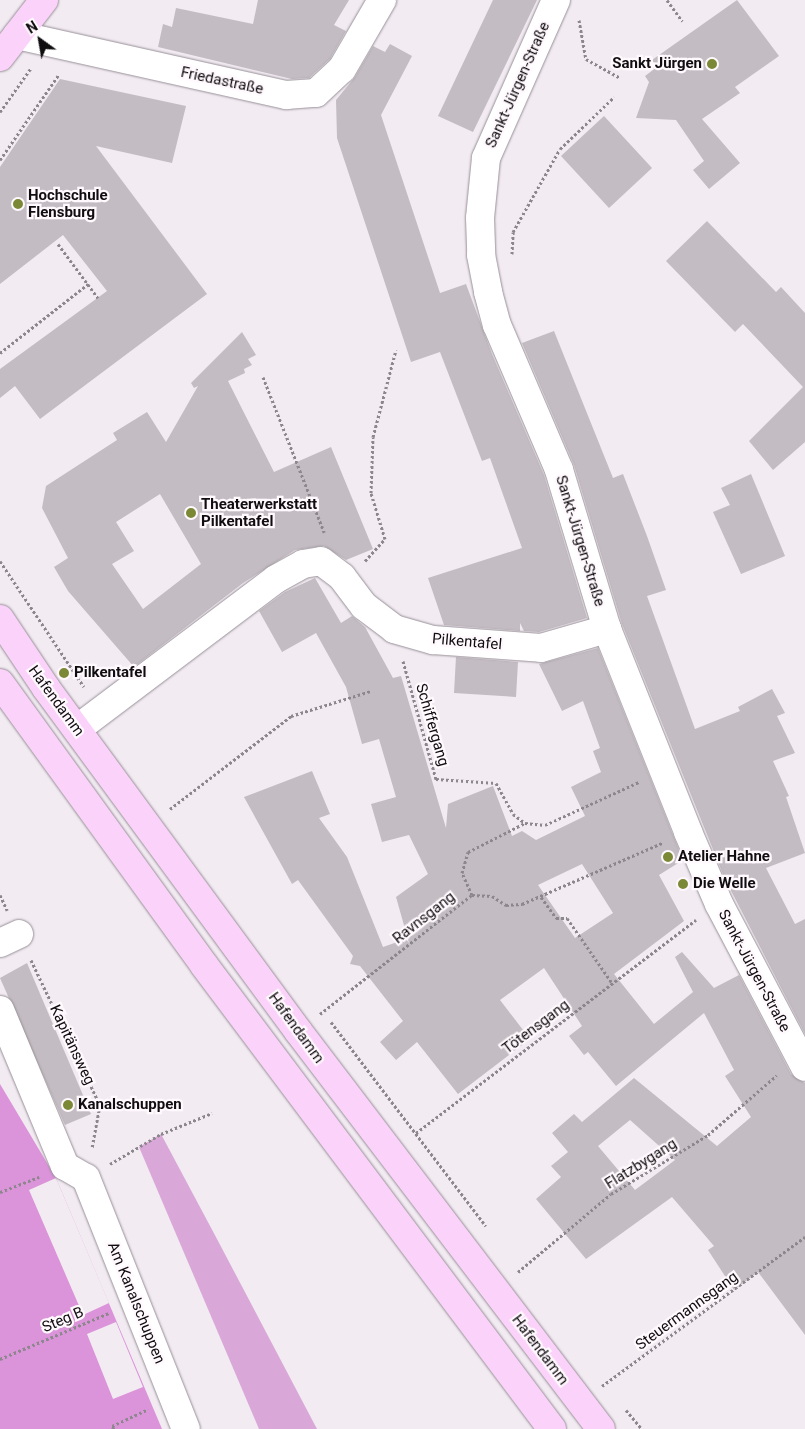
<!DOCTYPE html>
<meta charset="utf-8">
<style>
body{margin:0}
#map{position:relative;width:805px;height:1429px;overflow:hidden;background:#f2ebf2;font-family:Roboto,sans-serif}
div>[style]{position:absolute}
.green>*{inset:0;background:#d9a8d8}
.water>*{inset:0;background:#db93d9}
.pier>*{inset:0;background:#f2ebf2}
.building>*{inset:0;background:#c3bcc2}
.path>*{height:3px;margin-top:-1.5px;transform-origin:0;background:repeating-linear-gradient(90deg,#8c878c 0 2.5px,transparent 0 5px)}
.roads{filter:drop-shadow(0 0 1px #979097) drop-shadow(0 0 1px #979097)}
.minor>*{height:28px;margin:-14px;padding:0 14px;transform-origin:14px;border-radius:14px;background:#fff}
.major>*{height:28px;margin:-14px;padding:0 14px;transform-origin:14px;border-radius:14px;background:#fbd2fa}
.dots>*{width:14px;height:14px;translate:-50% -50%;box-sizing:border-box;border:2px solid #fff9fe;border-radius:50%}
span{translate:-50% -50%;white-space:nowrap;text-align:center;line-height:1.15;-webkit-text-stroke:4.5px #fff9fe;paint-order:stroke}
.poi-label{font-size:15px;color:#100d10;font-weight:700}
.right{translate:-100% -50%;text-align:right}
.left{translate:0 -50%;text-align:left}
.street-label{font-size:15px;color:#100d10}
.north{position:absolute;left:15px;top:15px;width:50px;height:50px;-webkit-text-stroke:4px #fff9fe;paint-order:stroke;rotate:328deg;font-size:14px;font-weight:700;line-height:20px;text-align:center;color:#100d10}
.north::after{content:'';display:block;margin:auto;width:18px;height:22px;background:#100d10;clip-path:polygon(50% 0,100% 100%,50% 72%,0 100%)}
</style>
<div id="map">
<div class="green">
<i style="clip-path:polygon(161px 1134px,217px 1239px,317px 1429px,259px 1429px,139px 1147px)"></i>
</div>
<div class="water">
<i style="clip-path:polygon(0 1084px,56px 1178px,162px 1429px,0 1429px)"></i>
</div>
<div class="pier">
<i style="clip-path:polygon(56px 1178px,109px 1303px,83px 1315px,29px 1190px)"></i>
<i style="clip-path:polygon(116px 1322px,143px 1387px,113px 1399px,87px 1334px)"></i>
</div>
<div class="building">
<i style="clip-path:polygon(258px 0,349px 0,334px 25px,346px 31px,330px 59px,309px 78px,292px 79px,158px 47px,163px 24px,172px 27px,176px 8px,253px 24px)"></i>
<i style="clip-path:polygon(493px 0,537px 0,473px 132px,438px 116px)"></i>
<i style="clip-path:polygon(737px 0,779px 56px,735px 87px,740px 93px,702px 119px,740px 163px,709px 189px,693px 170px,704px 161px,676px 120px,636px 118px,649px 82px,645px 76px,657px 67px,652px 60px)"></i>
<i style="clip-path:polygon(390px 44px,412px 56px,381px 115px,440px 293px,466px 284px,492px 354px,544px 475px,587px 618px,539px 632px,524px 631px,520px 623px,520px 631px,444px 625px,428px 578px,522px 548px,490px 458px,482px 461px,440px 352px,411px 362px,337px 138px,336px 100px,355px 77px,373px 46px,385px 52px)"></i>
<i style="clip-path:polygon(60px 79px,186px 106px,172px 163px,96px 146px,207px 294px,40px 419px,15px 386px,0 398px,0 369px,107px 291px,63px 235px,0 284px,0 167px)"></i>
<i style="clip-path:polygon(604px 116px,652px 168px,609px 208px,561px 156px)"></i>
<i style="clip-path:polygon(707px 221px,776px 292px,781px 287px,805px 313px,805px 442px,773px 470px,749px 441px,803px 387px,743px 324px,735px 332px,666px 261px)"></i>
<i style="clip-path:polygon(554px 331px,613px 478px,623px 474px,647px 536px,666px 590px,647px 596px,695px 729px,740px 711px,738px 707px,772px 689px,785px 713px,777px 716px,795px 753px,773px 761px,789px 796px,786px 797px,805px 853px,766px 868px,795px 924px,805px 919px,805px 1034px,725px 879px,622px 624px,574px 465px,522px 343px)"></i>
<i style="clip-path:polygon(evenodd,242px 332px,256px 355px,248px 359px,252px 365px,244px 369px,245px 373px,228px 381px,274px 472px,331px 447px,373px 549px,346px 560px,324px 546px,295px 550px,243px 583px,134px 667px,68px 591px,54px 567px,68px 558px,42px 508px,46px 486px,117px 440px,113px 433px,147px 412px,166px 442px,198px 386px,194px 388px,191px 383px,242px 332px,160px 494px,201px 564px,143px 609px,112px 564px,134px 551px,116px 522px,160px 494px)"></i>
<i style="clip-path:polygon(751px 474px,785px 556px,741px 574px,713px 512px,730px 505px,721px 488px)"></i>
<i style="clip-path:polygon(evenodd,315px 578px,341px 623px,352px 616px,365px 627px,393px 678px,401px 676px,446px 828px,448px 804px,493px 786px,512px 836px,522px 831px,536px 840px,585px 816px,571px 787px,601px 772px,593px 751px,600px 748px,583px 701px,562px 711px,539px 664px,598px 648px,683px 860px,659px 875px,684px 921px,614px 974px,654px 1024px,693px 992px,675px 957px,682px 952px,714px 988px,739px 975px,791px 1074px,805px 1083px,805px 1335px,758px 1272px,734px 1290px,708px 1250px,714px 1246px,672px 1197px,586px 1259px,536px 1199px,561px 1177px,551px 1166px,568px 1152px,552px 1133px,574px 1114px,582px 1122px,634px 1078px,717px 1146px,751px 1117px,725px 1076px,734px 1070px,704px 1013px,616px 1086px,588px 1052px,584px 1055px,569px 1036px,582px 1026px,544px 968px,500px 1000px,530px 1039px,458px 1094px,417px 1042px,396px 1060px,380px 1042px,403px 1021px,360px 966px,350px 964px,353px 956px,298px 880px,292px 884px,244px 797px,312px 771px,330px 814px,319px 818px,347px 857px,383px 947px,406px 939px,409px 943px,396px 897px,428px 874px,409px 835px,382px 842px,371px 804px,396px 797px,379px 739px,362px 744px,346px 687px,316px 633px,282px 652px,259px 611px,285px 592px,315px 578px,582px 864px,613px 913px,575px 938px,538px 885px,582px 864px,315px 578px,630px 1120px,675px 1160px,635px 1190px,598px 1146px,630px 1120px)"></i>
<i style="clip-path:polygon(456px 657px,518px 662px,516px 697px,454px 693px)"></i>
<i style="clip-path:polygon(27px 963px,91px 1114px,65px 1125px,0 978px)"></i>
</div>
<div class="path">
<i style="left:667px;top:0;width:26px;rotate:54deg"></i>
<i style="left:579px;top:20px;width:40px;rotate:80deg"></i>
<i style="left:586px;top:59px;width:38px;rotate:29deg"></i>
<i style="left:0;top:112px;width:54px;rotate:-54.8deg"></i>
<i style="left:0;top:160px;width:104px;rotate:-55.5deg"></i>
<i style="left:58px;top:244px;width:67px;rotate:53.5deg"></i>
<i style="left:512px;top:254px;width:22px;rotate:-87deg"></i>
<i style="left:513px;top:232px;width:95px;rotate:-60.5deg"></i>
<i style="left:560px;top:149px;width:75px;rotate:-43.9deg"></i>
<i style="left:0;top:353px;width:112px;rotate:-38.1deg"></i>
<i style="left:263px;top:377px;width:167px;rotate:68.5deg"></i>
<i style="left:0;top:561px;width:151px;rotate:56.3deg"></i>
<i style="left:365px;top:561px;width:30px;rotate:-48deg"></i>
<i style="left:385px;top:539px;width:48px;rotate:-106.9deg"></i>
<i style="left:371px;top:493px;width:56px;rotate:-88deg"></i>
<i style="left:373px;top:437px;width:90px;rotate:-75.2deg"></i>
<i style="left:403px;top:661px;width:123px;rotate:74.4deg"></i>
<i style="left:436px;top:779px;width:60px;rotate:3.8deg"></i>
<i style="left:496px;top:783px;width:35px;rotate:61deg"></i>
<i style="left:513px;top:814px;width:15px;rotate:37deg"></i>
<i style="left:525px;top:823px;width:20px;rotate:6deg"></i>
<i style="left:545px;top:825px;width:103px;rotate:-24.6deg"></i>
<i style="left:170px;top:809px;width:153px;rotate:-37.5deg"></i>
<i style="left:291px;top:716px;width:84px;rotate:-17.4deg"></i>
<i style="left:0;top:895px;width:17px;rotate:65deg"></i>
<i style="left:472px;top:895px;width:24px;rotate:-114deg"></i>
<i style="left:462px;top:873px;width:22px;rotate:-74deg"></i>
<i style="left:468px;top:852px;width:64px;rotate:-27deg"></i>
<i style="left:541px;top:897px;width:26px;rotate:54deg"></i>
<i style="left:556px;top:918px;width:11px"></i>
<i style="left:567px;top:918px;width:79px;rotate:55.3deg"></i>
<i style="left:31px;top:960px;width:161px;rotate:64.6deg"></i>
<i style="left:100px;top:1105px;width:44px;rotate:100.5deg"></i>
<i style="left:320px;top:1014px;width:193px;rotate:-38.1deg"></i>
<i style="left:472px;top:895px;width:20px;rotate:3deg"></i>
<i style="left:492px;top:896px;width:17px;rotate:33deg"></i>
<i style="left:506px;top:905px;width:16px;rotate:-4deg"></i>
<i style="left:522px;top:904px;width:153px;rotate:-23.5deg"></i>
<i style="left:331px;top:1022px;width:256px;rotate:52.8deg"></i>
<i style="left:416px;top:1133px;width:352px;rotate:-37.3deg"></i>
<i style="left:110px;top:1164px;width:59px;rotate:-30.5deg"></i>
<i style="left:161px;top:1134px;width:55px;rotate:-22.4deg"></i>
<i style="left:0;top:1192px;width:42px;rotate:-21deg"></i>
<i style="left:518px;top:1272px;width:121px;rotate:-40deg"></i>
<i style="left:611px;top:1194px;width:114px;rotate:-31.3deg"></i>
<i style="left:708px;top:1135px;width:91px;rotate:-41deg"></i>
<i style="left:0;top:1359px;width:118px;rotate:-22.9deg"></i>
<i style="left:602px;top:1386px;width:252px;rotate:-36.3deg"></i>
<i style="left:626px;top:1410px;width:25px;rotate:50deg"></i>
<i style="left:114px;top:1429px;width:4px;rotate:-124deg"></i>
<i style="left:112px;top:1426px;width:40px;rotate:-25deg"></i>
</div>
<div class="roads">
<div class="minor">
<i style="left:556px;top:0;width:173px;rotate:113.9deg"></i>
<i style="left:486px;top:158px;width:60px;rotate:95.7deg"></i>
<i style="left:480px;top:218px;width:37px;rotate:88deg"></i>
<i style="left:481px;top:255px;width:38px;rotate:79deg"></i>
<i style="left:488px;top:292px;width:34px;rotate:75deg"></i>
<i style="left:497px;top:325px;width:158px;rotate:66.8deg"></i>
<i style="left:559px;top:470px;width:166px;rotate:73.2deg"></i>
<i style="left:607px;top:629px;width:219px;rotate:68.2deg"></i>
<i style="left:688px;top:832px;width:78px;rotate:66.7deg"></i>
<i style="left:719px;top:904px;width:184px;rotate:62.2deg"></i>
<i style="left:17px;top:35px;width:276px;rotate:12.6deg"></i>
<i style="left:286px;top:95px;width:30px;rotate:-4deg"></i>
<i style="left:316px;top:93px;width:35px;rotate:-43deg"></i>
<i style="left:342px;top:69px;width:80px;rotate:-59.9deg"></i>
<i style="left:77px;top:729px;width:249px;rotate:-37deg"></i>
<i style="left:276px;top:579px;width:31px;rotate:-29deg"></i>
<i style="left:303px;top:564px;width:18px;rotate:-9deg"></i>
<i style="left:321px;top:561px;width:26px;rotate:37deg"></i>
<i style="left:342px;top:577px;width:36px;rotate:53deg"></i>
<i style="left:364px;top:606px;width:38px;rotate:37deg"></i>
<i style="left:394px;top:629px;width:41px;rotate:15.8deg"></i>
<i style="left:433px;top:640px;width:108px;rotate:4.2deg"></i>
<i style="left:541px;top:648px;width:69px;rotate:-16.1deg"></i>
<i style="left:0;top:943px;width:21px;rotate:-25deg"></i>
<i style="left:0;top:1010px;width:169px;rotate:67.4deg"></i>
<i style="left:65px;top:1166px;width:24px;rotate:30deg"></i>
<i style="left:86px;top:1178px;width:270px;rotate:68.3deg"></i>
</div>
<div class="major">
<i style="left:0;top:57px;width:72px;rotate:-52.3deg"></i>
<i style="left:0;top:619px;width:83px;rotate:56.3deg"></i>
<i style="left:46px;top:688px;width:426px;rotate:53.7deg"></i>
<i style="left:298px;top:1031px;width:500px;rotate:52.72deg"></i>
<i style="left:0;top:683px;width:348px;rotate:54.1deg"></i>
<i style="left:204px;top:965px;width:580px;rotate:53.13deg"></i>
</div>
</div>
<div class="dots">
<i style="left:712px;top:64px;background:#7b8836"></i>
<i style="left:18px;top:204px;background:#7b8836"></i>
<i style="left:191px;top:513px;background:#7b8836"></i>
<i style="left:64px;top:673px;background:#7b8836"></i>
<i style="left:668px;top:857px;background:#7b8836"></i>
<i style="left:683px;top:884px;background:#7b8836"></i>
<i style="left:68px;top:1105px;background:#7b8836"></i>
</div>
<div class="poi-label">
<span class="right" style="left:702px;top:64px">Sankt Jürgen</span>
<span class="left" style="left:28px;top:204px">Hochschule<br>Flensburg</span>
<span class="left" style="left:201px;top:513px">Theaterwerkstatt<br>Pilkentafel</span>
<span class="left" style="left:74px;top:673px">Pilkentafel</span>
<span class="left" style="left:678px;top:857px">Atelier Hahne</span>
<span class="left" style="left:693px;top:884px">Die Welle</span>
<span class="left" style="left:78px;top:1105px">Kanalschuppen</span>
</div>
<div class="street-label">
<span style="left:222px;top:81px;rotate:12deg">Friedastraße</span>
<span style="left:518px;top:85px;rotate:-66deg">Sankt-Jürgen-Straße</span>
<span style="left:580px;top:541px;rotate:73deg">Sankt-Jürgen-Straße</span>
<span style="left:467px;top:642px;rotate:5deg">Pilkentafel</span>
<span style="left:56px;top:701px;rotate:54deg">Hafendamm</span>
<span style="left:432px;top:725px;rotate:74deg">Schiffergang</span>
<span style="left:424px;top:918px;rotate:-38deg">Ravnsgang</span>
<span style="left:754px;top:971px;rotate:62deg">Sankt-Jürgen-Straße</span>
<span style="left:536px;top:1027px;rotate:-37deg">Tötensgang</span>
<span style="left:296px;top:1028px;rotate:54deg">Hafendamm</span>
<span style="left:72px;top:1045px;rotate:65deg">Kapitänsweg</span>
<span style="left:641px;top:1164px;rotate:-32deg">Flatzbygang</span>
<span style="left:136px;top:1303px;rotate:68deg">Am Kanalschuppen</span>
<span style="left:687px;top:1311px;rotate:-36deg">Steuermannsgang</span>
<span style="left:63px;top:1320px;rotate:-23deg">Steg B</span>
<span style="left:540px;top:1350px;rotate:53deg">Hafendamm</span>
</div>
<div class="north">N</div>
</div>
